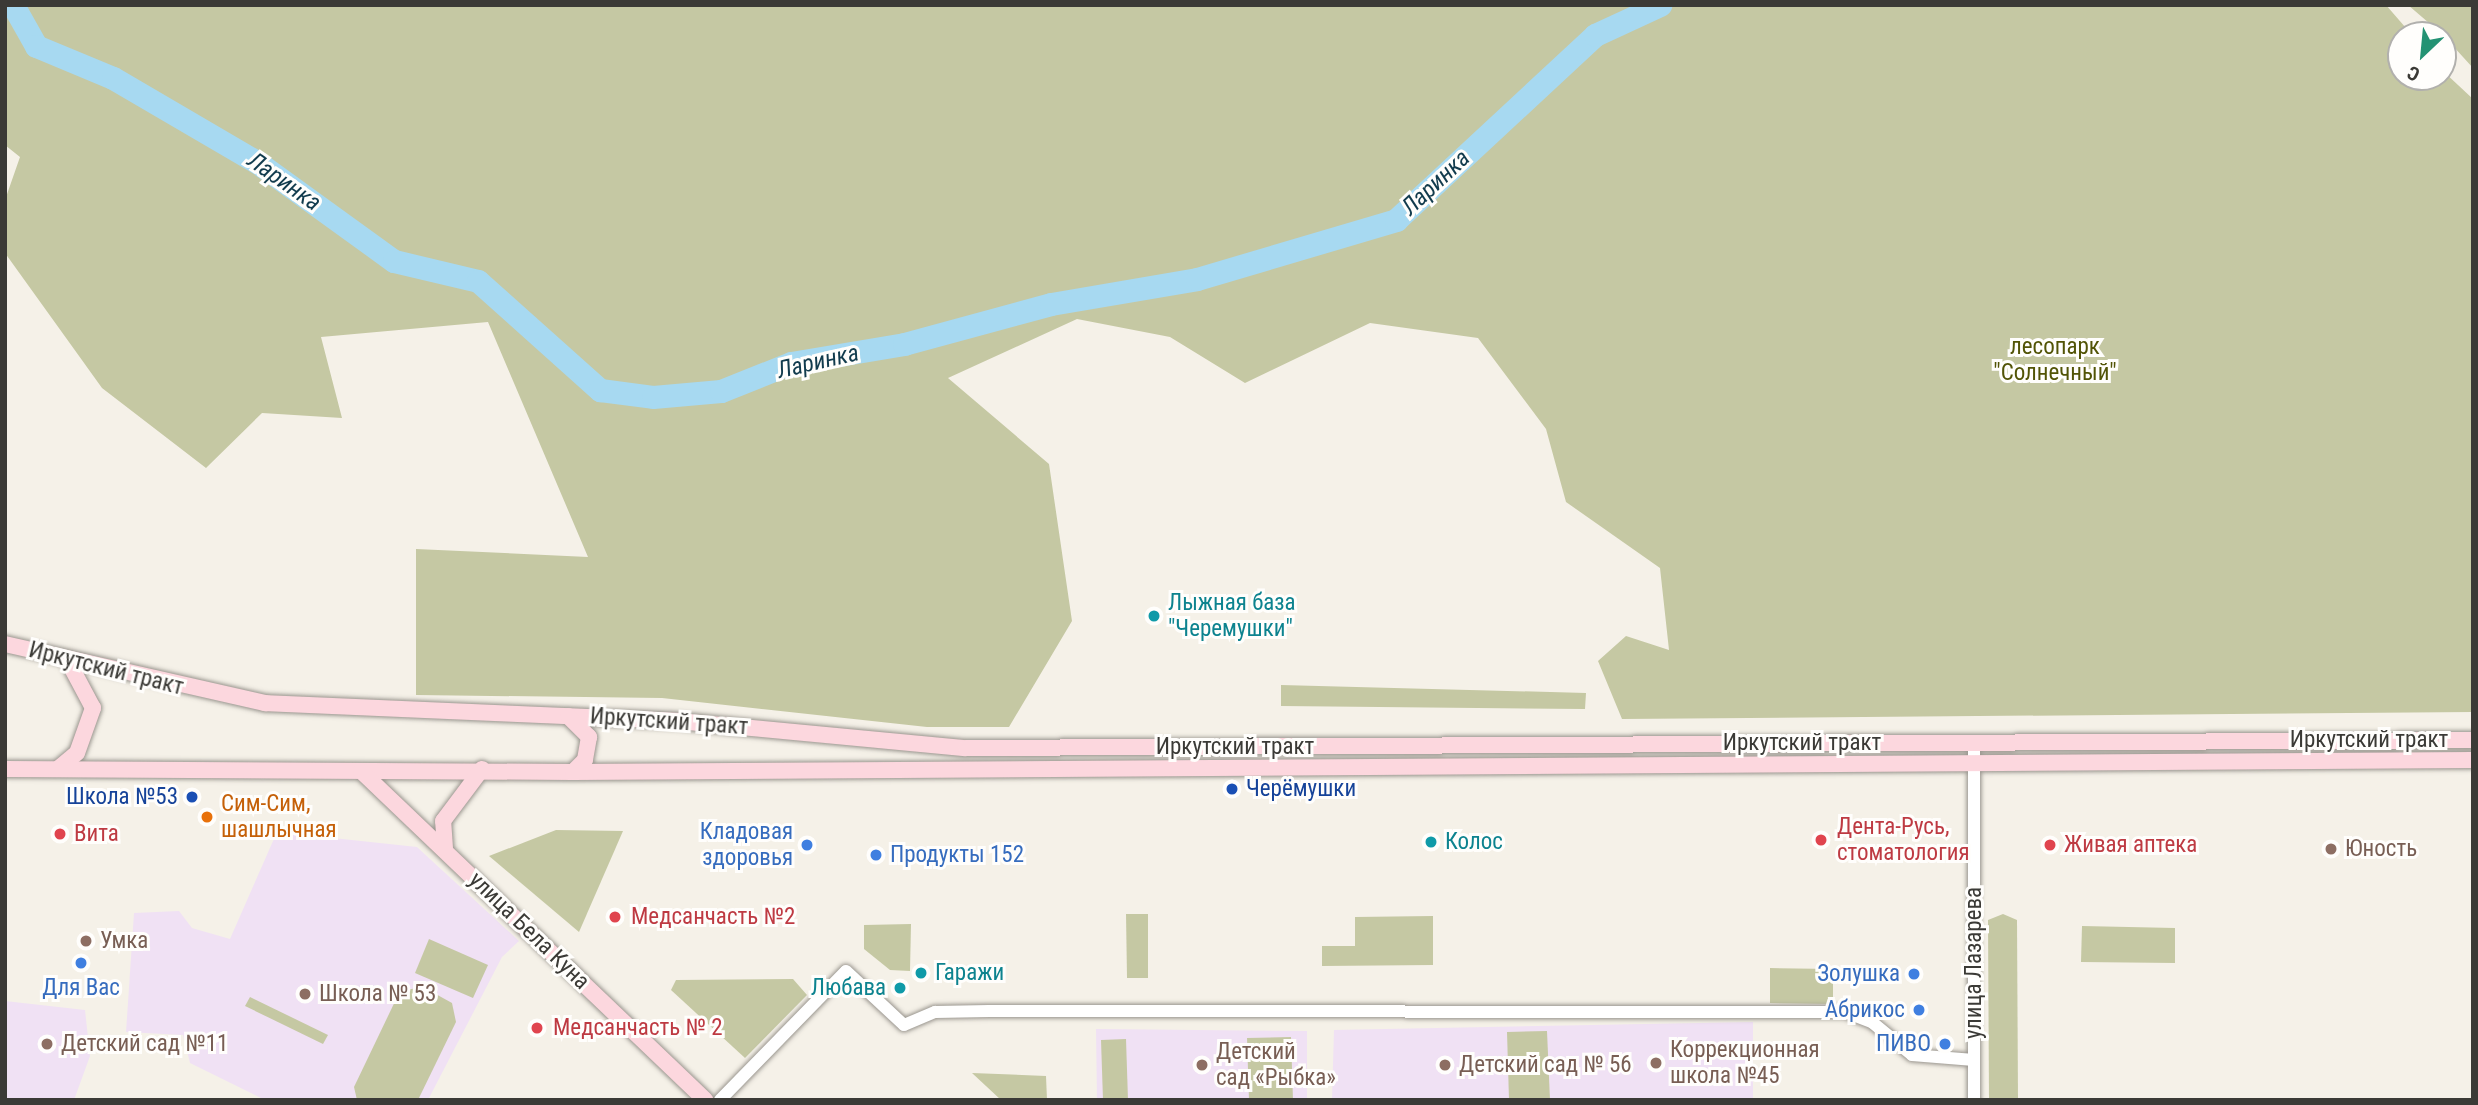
<!DOCTYPE html>
<meta charset="utf-8">
<style>
body{margin:0}
#map{position:relative;width:2478px;height:1105px;overflow:hidden;background:#f5f1e8;font-family:"Roboto Condensed",sans-serif}
div>[style]{position:absolute}
.education>*{inset:0;background:#f0e1f4}
.green>*{inset:0;background:#c5c8a3}
.river>*{height:23px;margin:-11.5px;padding:0 11.5px;transform-origin:11.5px;border-radius:11.5px;background:#a7d9f1}
.roads{filter:drop-shadow(0 0 2px #9a968f) drop-shadow(0 0 2px #9a968f)}
.minor>*{height:12px;margin:-6px;padding:0 6px;transform-origin:6px;border-radius:6px;background:#fff}
.major>*{height:16px;margin:-8px;padding:0 8px;transform-origin:8px;border-radius:8px;background:#fcd7de}
.dots>*{width:19px;height:19px;translate:-50% -50%;box-sizing:border-box;border:4px solid #fffefc;border-radius:50%}
span{translate:-50% -50%;white-space:nowrap;text-align:center;line-height:1.15;-webkit-text-stroke:6px #fffefc;paint-order:stroke}
.park-label{font-size:23px;color:#525406}
.culture-label{font-size:23px;color:#0d838f}
.left{translate:0 -50%;text-align:left}
.right{translate:-100% -50%;text-align:right}
.street-label{font-size:23px;color:#3b3a36}
.transit-label{font-size:23px;color:#164399}
.food-label{font-size:23px;color:#c56008}
.health-label{font-size:23px;color:#be3a42}
.shop-label{font-size:23px;color:#366cbe}
.education-label{font-size:23px;color:#785e54}
.water-label{font-size:24px;color:#113b4d;font-style:italic}
.frame{position:absolute;inset:0;border:7px solid #3b3a36;pointer-events:none}
.north{position:absolute;left:2387px;top:21px;width:70px;height:70px;box-sizing:border-box;background:#fffefc;border:2px solid #b1b0ad;border-radius:50%;rotate:206deg;font-size:19px;font-weight:700;line-height:28px;text-align:center;color:#3b3a36}
.north::after{content:'';display:block;margin:auto;width:24px;height:32px;background:#249273;clip-path:polygon(50% 0,100% 100%,50% 72%,0 100%)}
</style>
<div id="map">
<div class="education">
<i style="clip-path:polygon(277px 832px,417px 847px,519px 941px,502px 957px,428px 1100px,265px 1100px,190px 1063px,183px 1035px,126px 1032px,134px 913px,179px 911px,192px 928px,230px 939px)"></i>
<i style="clip-path:polygon(5px 1001px,85px 1010px,90px 1056px,74px 1100px,5px 1100px)"></i>
<i style="clip-path:polygon(1753px 1022px,1753px 1100px,1332px 1100px,1334px 1030px)"></i>
<i style="clip-path:polygon(1096px 1029px,1307px 1031px,1307px 1100px,1097px 1100px)"></i>
</div>
<div class="green">
<i style="clip-path:polygon(5px 5px,2386px 5px,2412px 35px,2401px 35px,2401px 77px,2443px 77px,2443px 71px,2473px 99px,2473px 712px,1622px 719px,1598px 661px,1626px 636px,1669px 650px,1660px 568px,1566px 502px,1546px 429px,1478px 338px,1370px 323px,1245px 383px,1170px 337px,1077px 319px,948px 378px,1049px 464px,1072px 621px,1009px 727px,927px 727px,662px 698px,416px 695px,416px 549px,588px 557px,488px 322px,321px 337px,342px 418px,262px 413px,206px 468px,102px 388px,5px 253px,5px 200px,20px 157px,5px 145px)"></i>
<i style="clip-path:polygon(2408px 5px,2473px 5px,2473px 68px,2443px 35px)"></i>
<i style="clip-path:polygon(1281px 685px,1586px 693px,1585px 709px,1281px 706px)"></i>
<i style="clip-path:polygon(556px 830px,623px 831px,579px 932px,489px 856px)"></i>
<i style="clip-path:polygon(1126px 914px,1148px 914px,1148px 978px,1127px 978px)"></i>
<i style="clip-path:polygon(2003px 914px,2017px 920px,2018px 1100px,1989px 1100px,1988px 920px)"></i>
<i style="clip-path:polygon(1433px 916px,1433px 965px,1322px 966px,1322px 946px,1355px 946px,1355px 917px)"></i>
<i style="clip-path:polygon(911px 924px,910px 971px,890px 970px,864px 949px,864px 925px)"></i>
<i style="clip-path:polygon(2082px 926px,2175px 928px,2175px 963px,2081px 962px)"></i>
<i style="clip-path:polygon(429px 939px,488px 965px,473px 998px,415px 973px)"></i>
<i style="clip-path:polygon(1770px 968px,1833px 969px,1833px 1004px,1770px 1003px)"></i>
<i style="clip-path:polygon(793px 979px,807px 995px,745px 1058px,671px 990px,676px 980px)"></i>
<i style="clip-path:polygon(423px 987px,452px 1003px,456px 1022px,418px 1100px,357px 1100px,354px 1087px,400px 991px)"></i>
<i style="clip-path:polygon(250px 997px,328px 1035px,323px 1044px,245px 1006px)"></i>
<i style="clip-path:polygon(1547px 1031px,1550px 1100px,1509px 1100px,1507px 1032px)"></i>
<i style="clip-path:polygon(1291px 1037px,1293px 1100px,1249px 1100px,1247px 1038px)"></i>
<i style="clip-path:polygon(1126px 1039px,1128px 1100px,1103px 1100px,1101px 1040px)"></i>
<i style="clip-path:polygon(972px 1073px,1046px 1076px,1047px 1100px,1001px 1100px)"></i>
</div>
<div class="river">
<i style="left:13px;top:5px;width:47px;rotate:60.7deg"></i>
<i style="left:36px;top:46px;width:83px;rotate:22.6deg"></i>
<i style="left:113px;top:78px;width:167px;rotate:30.3deg"></i>
<i style="left:257px;top:162px;width:169px;rotate:35.9deg"></i>
<i style="left:394px;top:261px;width:86px;rotate:13.4deg"></i>
<i style="left:478px;top:281px;width:164px;rotate:41.8deg"></i>
<i style="left:600px;top:390px;width:53px;rotate:7.5deg"></i>
<i style="left:653px;top:397px;width:68px;rotate:-5deg"></i>
<i style="left:721px;top:391px;width:75px;rotate:-21.8deg"></i>
<i style="left:791px;top:363px;width:115px;rotate:-9.5deg"></i>
<i style="left:904px;top:344px;width:152px;rotate:-15.2deg"></i>
<i style="left:1051px;top:304px;width:148px;rotate:-9.7deg"></i>
<i style="left:1197px;top:279px;width:208px;rotate:-16.5deg"></i>
<i style="left:1396px;top:220px;width:272px;rotate:-42.9deg"></i>
<i style="left:1595px;top:35px;width:72px;rotate:-24.8deg"></i>
</div>
<div class="roads">
<div class="minor">
<i style="left:1974px;top:742px;width:358px;rotate:90deg"></i>
<i style="left:720px;top:1100px;width:180px;rotate:-45.7deg"></i>
<i style="left:846px;top:971px;width:79px;rotate:43deg"></i>
<i style="left:904px;top:1025px;width:34px;rotate:-23deg"></i>
<i style="left:935px;top:1012px;width:54px;rotate:-1.1deg"></i>
<i style="left:989px;top:1011px;width:856px;rotate:0.07deg"></i>
<i style="left:1845px;top:1012px;width:30px;rotate:21deg"></i>
<i style="left:1873px;top:1023px;width:50px;rotate:39.4deg"></i>
<i style="left:1912px;top:1055px;width:62px;rotate:4.6deg"></i>
</div>
<div class="major">
<i style="left:5px;top:644px;width:267px;rotate:12.8deg"></i>
<i style="left:265px;top:703px;width:413px;rotate:2.5deg"></i>
<i style="left:678px;top:721px;width:289px;rotate:5.4deg"></i>
<i style="left:966px;top:748px;width:1507px;rotate:-0.3deg"></i>
<i style="left:568px;top:716px;width:30px;rotate:45deg"></i>
<i style="left:589px;top:737px;width:23px;rotate:100deg"></i>
<i style="left:585px;top:760px;width:17px;rotate:135deg"></i>
<i style="left:59px;top:768px;width:23px;rotate:-40deg"></i>
<i style="left:77px;top:753px;width:48px;rotate:-70.4deg"></i>
<i style="left:93px;top:708px;width:55px;rotate:-118deg"></i>
<i style="left:5px;top:769px;width:568px;rotate:0.3deg"></i>
<i style="left:573px;top:772px;width:1900px;rotate:-0.36deg"></i>
<i style="left:361px;top:771px;width:476px;rotate:43.7deg"></i>
<i style="left:445px;top:848px;width:27px;rotate:-94deg"></i>
<i style="left:443px;top:821px;width:65px;rotate:-53.1deg"></i>
</div>
</div>
<div class="dots">
<i style="left:1154px;top:616px;background:#0f9aa8"></i>
<i style="left:1232px;top:789px;background:#1a4fb4"></i>
<i style="left:192px;top:797px;background:#1a4fb4"></i>
<i style="left:207px;top:817px;background:#e8710a"></i>
<i style="left:60px;top:834px;background:#e0444e"></i>
<i style="left:1821px;top:840px;background:#e0444e"></i>
<i style="left:1431px;top:842px;background:#0f9aa8"></i>
<i style="left:807px;top:845px;background:#3f7fe0"></i>
<i style="left:2050px;top:845px;background:#e0444e"></i>
<i style="left:2331px;top:849px;background:#8d6e63"></i>
<i style="left:876px;top:855px;background:#3f7fe0"></i>
<i style="left:615px;top:917px;background:#e0444e"></i>
<i style="left:86px;top:941px;background:#8d6e63"></i>
<i style="left:81px;top:963px;background:#3f7fe0"></i>
<i style="left:921px;top:973px;background:#0f9aa8"></i>
<i style="left:1914px;top:974px;background:#3f7fe0"></i>
<i style="left:900px;top:988px;background:#0f9aa8"></i>
<i style="left:305px;top:994px;background:#8d6e63"></i>
<i style="left:1919px;top:1010px;background:#3f7fe0"></i>
<i style="left:537px;top:1028px;background:#e0444e"></i>
<i style="left:47px;top:1044px;background:#8d6e63"></i>
<i style="left:1945px;top:1044px;background:#3f7fe0"></i>
<i style="left:1656px;top:1063px;background:#8d6e63"></i>
<i style="left:1202px;top:1065px;background:#8d6e63"></i>
<i style="left:1445px;top:1065px;background:#8d6e63"></i>
</div>
<div class="park-label">
<span style="left:2055px;top:360px">лесопарк<br>"Солнечный"</span>
</div>
<div class="culture-label">
<span class="left" style="left:1168px;top:616px">Лыжная база<br>"Черемушки"</span>
<span class="left" style="left:1445px;top:842px">Колос</span>
<span class="left" style="left:935px;top:973px">Гаражи</span>
<span class="right" style="left:886px;top:988px">Любава</span>
</div>
<div class="street-label">
<span style="left:106px;top:669px;rotate:14deg">Иркутский тракт</span>
<span style="left:669px;top:722px;rotate:4deg">Иркутский тракт</span>
<span style="left:2369px;top:740px">Иркутский тракт</span>
<span style="left:1802px;top:743px">Иркутский тракт</span>
<span style="left:1235px;top:747px">Иркутский тракт</span>
<span style="left:529px;top:931px;rotate:44deg">улица Бела Куна</span>
<span style="left:1974px;top:963px;rotate:-90deg">улица Лазарева</span>
</div>
<div class="transit-label">
<span class="left" style="left:1246px;top:789px">Черёмушки</span>
<span class="right" style="left:178px;top:797px">Школа №53</span>
</div>
<div class="food-label">
<span class="left" style="left:221px;top:817px">Сим-Сим,<br>шашлычная</span>
</div>
<div class="health-label">
<span class="left" style="left:1837px;top:840px">Дента-Русь,<br>стоматология</span>
<span class="left" style="left:74px;top:834px">Вита</span>
<span class="left" style="left:2064px;top:845px">Живая аптека</span>
<span class="left" style="left:631px;top:917px">Медсанчасть №2</span>
<span class="left" style="left:553px;top:1028px">Медсанчасть № 2</span>
</div>
<div class="shop-label">
<span class="right" style="left:793px;top:845px">Кладовая<br>здоровья</span>
<span class="left" style="left:890px;top:855px">Продукты 152</span>
<span class="right" style="left:1900px;top:974px">Золушка</span>
<span style="left:81px;top:988px">Для Вас</span>
<span class="right" style="left:1905px;top:1010px">Абрикос</span>
<span class="right" style="left:1931px;top:1044px">ПИВО</span>
</div>
<div class="education-label">
<span class="left" style="left:2345px;top:849px">Юность</span>
<span class="left" style="left:100px;top:941px">Умка</span>
<span class="left" style="left:319px;top:994px">Школа № 53</span>
<span class="left" style="left:61px;top:1044px">Детский сад №11</span>
<span class="left" style="left:1670px;top:1063px">Коррекционная<br>школа №45</span>
<span class="left" style="left:1216px;top:1065px">Детский<br>сад «Рыбка»</span>
<span class="left" style="left:1459px;top:1065px">Детский сад № 56</span>
</div>
<div class="water-label">
<span style="left:284px;top:182px;rotate:35deg">Ларинка</span>
<span style="left:1436px;top:183px;rotate:-43deg">Ларинка</span>
<span style="left:818px;top:362px;rotate:-13deg">Ларинка</span>
</div>
<div class="frame"></div>
<div class="north">С</div>
</div>
